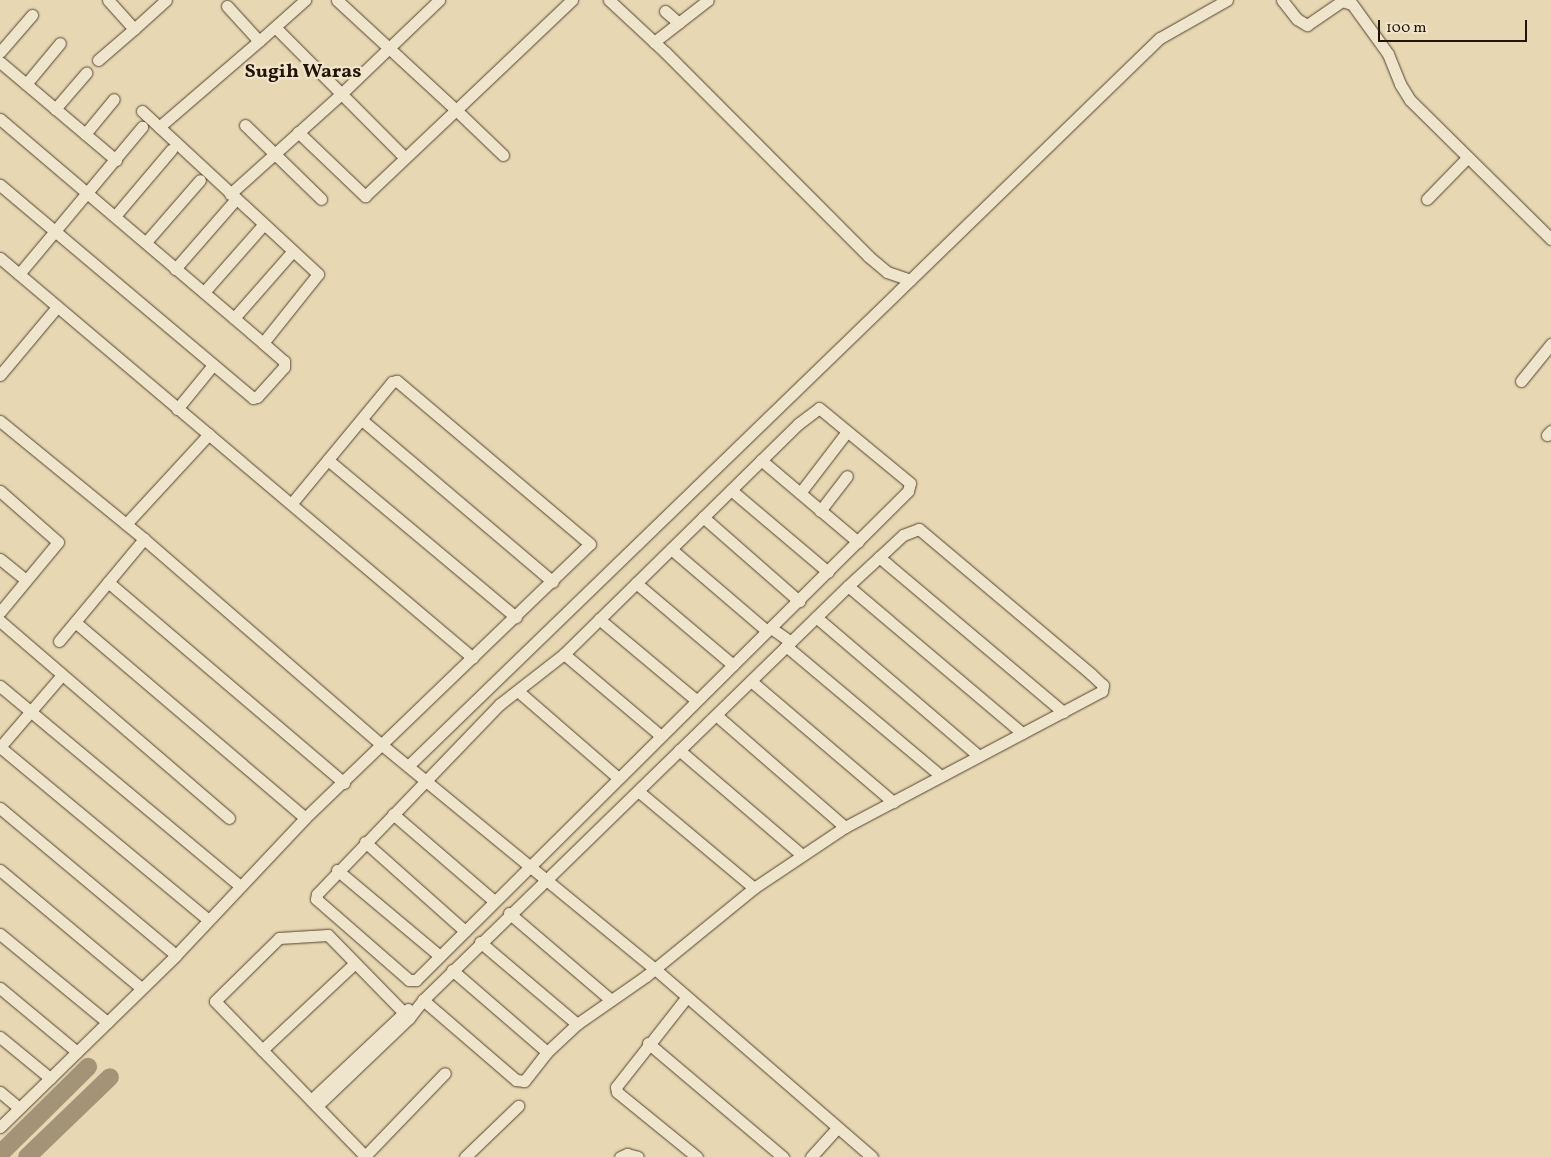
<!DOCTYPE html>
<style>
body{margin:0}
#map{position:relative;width:1551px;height:1157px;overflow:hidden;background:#e7d7b2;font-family:Vollkorn,serif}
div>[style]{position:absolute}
.river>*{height:18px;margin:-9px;padding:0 9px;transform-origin:9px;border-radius:9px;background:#a49477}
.roads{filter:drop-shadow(0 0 1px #544430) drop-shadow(0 0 1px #544430)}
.street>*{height:11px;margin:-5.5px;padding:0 5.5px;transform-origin:5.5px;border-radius:5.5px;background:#efe5cd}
span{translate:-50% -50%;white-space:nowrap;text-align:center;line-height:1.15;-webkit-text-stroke:4.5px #efe5cd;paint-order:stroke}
.quarter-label{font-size:20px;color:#231305;font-weight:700}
.scale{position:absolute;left:1378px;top:20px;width:149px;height:22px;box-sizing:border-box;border:2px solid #231305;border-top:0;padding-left:6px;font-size:15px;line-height:18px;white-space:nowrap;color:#231305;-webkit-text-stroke:4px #efe5cd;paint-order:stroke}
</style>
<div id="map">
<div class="river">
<i style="left:0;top:1154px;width:124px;rotate:-44.7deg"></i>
<i style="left:27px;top:1157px;width:115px;rotate:-43.9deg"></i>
</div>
<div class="roads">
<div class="street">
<i style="left:108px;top:0;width:39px;rotate:48deg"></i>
<i style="left:134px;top:29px;width:43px;rotate:-42.2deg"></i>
<i style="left:609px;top:0;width:76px;rotate:42.9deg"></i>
<i style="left:665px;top:52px;width:288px;rotate:45.1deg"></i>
<i style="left:868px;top:256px;width:25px;rotate:40deg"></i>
<i style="left:887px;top:272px;width:24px;rotate:19deg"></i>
<i style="left:910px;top:280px;width:348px;rotate:-44.1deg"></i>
<i style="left:1160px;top:38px;width:77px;rotate:-29.6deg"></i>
<i style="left:1282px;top:0;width:24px;rotate:52deg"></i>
<i style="left:1297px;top:19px;width:12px;rotate:31deg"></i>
<i style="left:1307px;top:25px;width:42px;rotate:-34.4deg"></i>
<i style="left:1342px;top:1px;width:10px;rotate:17deg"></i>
<i style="left:1352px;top:4px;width:62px;rotate:54.2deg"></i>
<i style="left:1388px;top:54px;width:32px;rotate:68deg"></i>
<i style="left:1400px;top:84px;width:19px;rotate:58deg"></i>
<i style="left:1410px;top:100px;width:198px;rotate:44.6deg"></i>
<i style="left:227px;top:6px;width:47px;rotate:47.6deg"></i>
<i style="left:259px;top:41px;width:62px;rotate:-41.7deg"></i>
<i style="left:665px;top:11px;width:18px;rotate:41deg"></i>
<i style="left:276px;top:28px;width:177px;rotate:45.2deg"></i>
<i style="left:654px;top:42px;width:68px;rotate:-37.9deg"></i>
<i style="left:0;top:52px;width:49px;rotate:-49.1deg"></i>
<i style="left:98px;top:60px;width:48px;rotate:-40.7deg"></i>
<i style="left:0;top:62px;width:152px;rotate:40.2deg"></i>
<i style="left:26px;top:84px;width:53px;rotate:-50.3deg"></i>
<i style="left:55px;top:109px;width:48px;rotate:-49.3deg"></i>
<i style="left:142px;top:111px;width:240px;rotate:42.8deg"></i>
<i style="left:318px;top:274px;width:88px;rotate:128.6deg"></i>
<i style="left:0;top:119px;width:345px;rotate:40.4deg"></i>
<i style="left:263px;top:343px;width:28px;rotate:41deg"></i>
<i style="left:284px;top:361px;width:6px;rotate:90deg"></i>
<i style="left:284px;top:367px;width:40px;rotate:132deg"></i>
<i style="left:257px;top:397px;width:4px;rotate:166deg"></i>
<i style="left:253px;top:398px;width:331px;rotate:-139.9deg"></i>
<i style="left:245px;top:125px;width:106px;rotate:44.2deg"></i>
<i style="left:159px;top:127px;width:132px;rotate:-40.7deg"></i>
<i style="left:298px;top:132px;width:93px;rotate:43.7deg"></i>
<i style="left:365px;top:196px;width:125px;rotate:-43.4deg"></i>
<i style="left:456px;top:110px;width:162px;rotate:-137.3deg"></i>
<i style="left:85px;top:134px;width:45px;rotate:-50.4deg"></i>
<i style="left:503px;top:155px;width:65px;rotate:-136.2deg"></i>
<i style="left:456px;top:110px;width:160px;rotate:-43.5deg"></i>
<i style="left:230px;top:194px;width:149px;rotate:-42deg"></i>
<i style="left:341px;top:94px;width:136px;rotate:-43.8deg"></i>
<i style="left:1427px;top:199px;width:57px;rotate:-45.7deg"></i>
<i style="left:115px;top:216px;width:87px;rotate:-49.7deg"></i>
<i style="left:146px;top:242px;width:82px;rotate:-48.9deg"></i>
<i style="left:0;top:258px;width:619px;rotate:40.22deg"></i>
<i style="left:175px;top:269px;width:93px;rotate:-48.9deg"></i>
<i style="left:19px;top:274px;width:192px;rotate:-50.1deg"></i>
<i style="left:204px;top:292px;width:89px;rotate:-48.6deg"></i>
<i style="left:234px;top:318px;width:88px;rotate:-48.7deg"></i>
<i style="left:0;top:375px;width:89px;rotate:-50deg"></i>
<i style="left:1521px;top:381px;width:48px;rotate:-51deg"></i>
<i style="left:819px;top:408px;width:118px;rotate:39.5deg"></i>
<i style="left:910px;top:483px;width:8px;rotate:104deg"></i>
<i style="left:908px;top:491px;width:694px;rotate:135.18deg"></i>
<i style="left:416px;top:980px;width:7px;rotate:180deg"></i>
<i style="left:409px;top:980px;width:123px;rotate:-138.9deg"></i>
<i style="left:316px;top:899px;width:5px;rotate:-79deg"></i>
<i style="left:317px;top:894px;width:264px;rotate:-46.1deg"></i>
<i style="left:500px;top:704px;width:81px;rotate:-38deg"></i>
<i style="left:564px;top:654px;width:328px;rotate:-44.5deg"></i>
<i style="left:798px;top:424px;width:26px;rotate:-37deg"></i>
<i style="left:177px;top:409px;width:57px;rotate:-50.7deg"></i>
<i style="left:362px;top:420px;width:250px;rotate:40.3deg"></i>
<i style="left:0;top:421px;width:186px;rotate:39.3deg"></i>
<i style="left:144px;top:539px;width:315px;rotate:40.9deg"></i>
<i style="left:382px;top:745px;width:353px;rotate:39.4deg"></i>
<i style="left:655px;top:969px;width:287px;rotate:40.9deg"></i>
<i style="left:1547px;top:435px;width:6px;rotate:-45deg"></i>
<i style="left:328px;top:460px;width:245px;rotate:39.9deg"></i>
<i style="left:761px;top:460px;width:127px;rotate:40.2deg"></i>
<i style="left:731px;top:490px;width:127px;rotate:40.2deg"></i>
<i style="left:0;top:491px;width:77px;rotate:41.3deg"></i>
<i style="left:58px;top:542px;width:91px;rotate:129.6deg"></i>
<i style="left:800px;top:493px;width:76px;rotate:-52.5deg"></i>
<i style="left:820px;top:511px;width:44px;rotate:-52.4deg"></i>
<i style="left:703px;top:517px;width:128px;rotate:41.2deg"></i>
<i style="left:126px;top:524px;width:122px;rotate:-47.3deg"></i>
<i style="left:919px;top:529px;width:225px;rotate:40.1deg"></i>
<i style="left:1091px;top:674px;width:16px;rotate:43deg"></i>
<i style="left:1103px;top:685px;width:6px;rotate:99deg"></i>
<i style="left:1102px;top:691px;width:291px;rotate:152.1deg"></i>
<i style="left:845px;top:827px;width:110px;rotate:146.2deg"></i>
<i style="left:754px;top:888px;width:139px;rotate:140.8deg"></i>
<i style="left:646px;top:976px;width:84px;rotate:145.2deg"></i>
<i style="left:577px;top:1024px;width:41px;rotate:137deg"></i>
<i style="left:547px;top:1052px;width:37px;rotate:128deg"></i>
<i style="left:524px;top:1081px;width:8px;rotate:-173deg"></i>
<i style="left:516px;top:1080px;width:123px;rotate:-139.3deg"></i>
<i style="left:423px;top:1000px;width:593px;rotate:-44.25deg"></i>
<i style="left:848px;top:586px;width:75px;rotate:-42.8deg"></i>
<i style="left:903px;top:535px;width:17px;rotate:-21deg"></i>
<i style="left:671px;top:549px;width:126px;rotate:40.5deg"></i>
<i style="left:879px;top:557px;width:241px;rotate:40.1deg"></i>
<i style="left:0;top:559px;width:33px;rotate:39deg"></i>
<i style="left:108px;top:582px;width:310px;rotate:40.4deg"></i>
<i style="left:636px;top:583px;width:127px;rotate:40.2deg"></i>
<i style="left:848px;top:586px;width:228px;rotate:40.2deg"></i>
<i style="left:816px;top:617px;width:214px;rotate:40.5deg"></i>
<i style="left:599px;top:619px;width:126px;rotate:39.9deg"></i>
<i style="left:0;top:621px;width:302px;rotate:40.7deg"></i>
<i style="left:75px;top:622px;width:302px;rotate:40.4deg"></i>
<i style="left:771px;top:628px;width:24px;rotate:35deg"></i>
<i style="left:59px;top:641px;width:133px;rotate:-50.2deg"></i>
<i style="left:786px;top:646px;width:202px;rotate:40deg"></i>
<i style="left:564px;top:654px;width:126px;rotate:40.2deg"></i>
<i style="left:751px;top:681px;width:187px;rotate:40.4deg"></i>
<i style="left:0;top:686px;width:311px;rotate:39.8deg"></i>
<i style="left:519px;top:692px;width:130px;rotate:40.9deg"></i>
<i style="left:716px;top:715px;width:171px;rotate:41deg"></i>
<i style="left:0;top:747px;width:269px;rotate:39.7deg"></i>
<i style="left:0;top:747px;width:94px;rotate:-49.3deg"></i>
<i style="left:679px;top:750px;width:162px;rotate:40.5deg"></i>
<i style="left:408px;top:766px;width:699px;rotate:-44.07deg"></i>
<i style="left:638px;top:791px;width:151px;rotate:39.9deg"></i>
<i style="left:0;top:808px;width:229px;rotate:39.9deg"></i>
<i style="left:393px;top:814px;width:133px;rotate:40.7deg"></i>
<i style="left:365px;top:842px;width:134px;rotate:41.7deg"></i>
<i style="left:0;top:870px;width:184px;rotate:39.9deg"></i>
<i style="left:337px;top:870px;width:134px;rotate:39.9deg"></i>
<i style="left:509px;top:913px;width:134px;rotate:40.5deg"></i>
<i style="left:0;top:934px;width:139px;rotate:39.4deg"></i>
<i style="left:480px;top:942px;width:127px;rotate:40.2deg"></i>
<i style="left:452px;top:970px;width:125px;rotate:40.8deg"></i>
<i style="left:0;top:988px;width:100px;rotate:39.7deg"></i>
<i style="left:686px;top:998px;width:113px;rotate:128.2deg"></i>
<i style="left:616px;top:1087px;width:5px;rotate:79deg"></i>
<i style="left:617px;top:1092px;width:103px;rotate:39.1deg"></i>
<i style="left:0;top:1037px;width:65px;rotate:39.4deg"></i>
<i style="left:648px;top:1043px;width:177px;rotate:40.2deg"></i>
<i style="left:262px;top:1050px;width:127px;rotate:-43.1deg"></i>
<i style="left:0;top:1092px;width:25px;rotate:40deg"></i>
<i style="left:311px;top:1100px;width:133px;rotate:-43.2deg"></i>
<i style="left:317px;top:1106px;width:127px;rotate:-43.7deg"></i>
<i style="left:409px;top:1018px;width:23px;rotate:-52deg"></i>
<i style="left:0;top:1127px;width:246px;rotate:-44.3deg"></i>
<i style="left:176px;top:955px;width:188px;rotate:-46.7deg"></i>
<i style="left:305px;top:818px;width:395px;rotate:-43.9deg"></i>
<i style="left:590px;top:544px;width:253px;rotate:-139.8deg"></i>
<i style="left:397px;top:381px;width:5px;rotate:169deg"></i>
<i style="left:392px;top:382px;width:157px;rotate:129.6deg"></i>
<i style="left:365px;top:1156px;width:115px;rotate:-46.1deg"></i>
<i style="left:366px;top:1157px;width:217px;rotate:-134.1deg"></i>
<i style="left:215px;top:1001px;width:90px;rotate:-44.5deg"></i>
<i style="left:279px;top:938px;width:49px;rotate:-3.5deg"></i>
<i style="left:328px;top:935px;width:116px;rotate:45.7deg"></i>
<i style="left:465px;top:1157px;width:74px;rotate:-43.9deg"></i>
<i style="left:620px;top:1157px;width:8px;rotate:-23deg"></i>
<i style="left:627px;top:1154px;width:11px;rotate:15deg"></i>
<i style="left:811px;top:1157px;width:39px;rotate:-48deg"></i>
</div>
</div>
<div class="quarter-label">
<span style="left:303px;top:72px">Sugih Waras</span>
</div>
<div class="scale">100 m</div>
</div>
